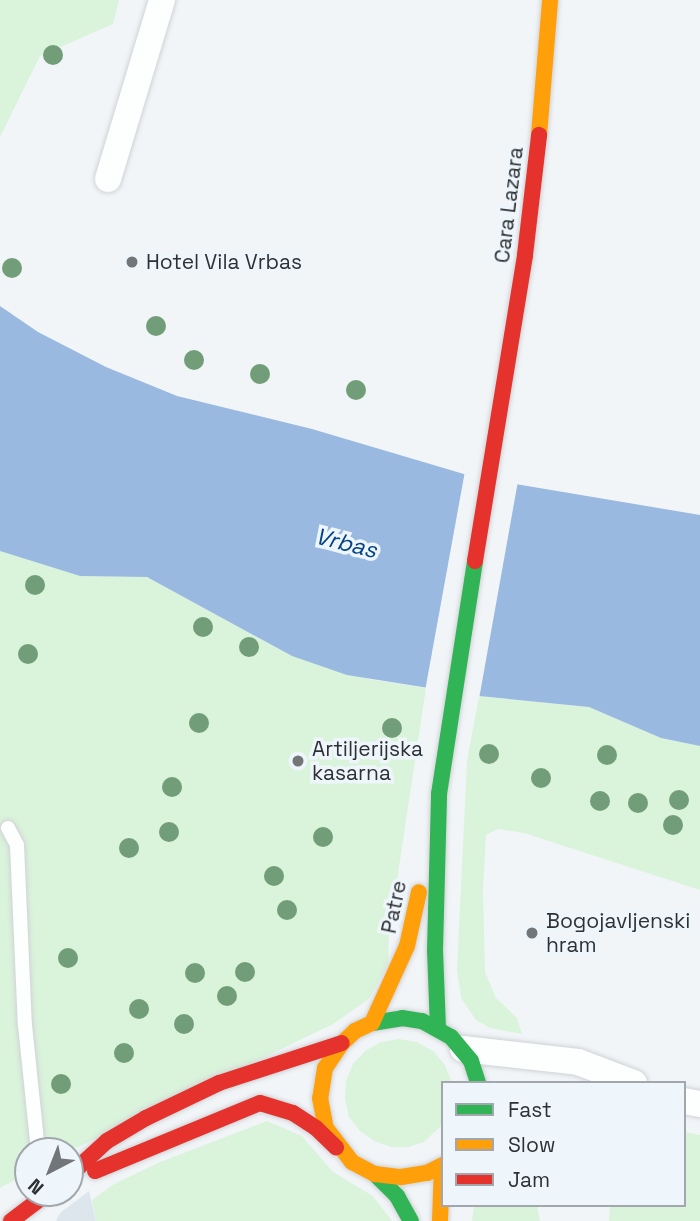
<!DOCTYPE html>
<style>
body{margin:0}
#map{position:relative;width:700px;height:1221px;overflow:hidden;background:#f2f5f8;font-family:"Space Grotesk",sans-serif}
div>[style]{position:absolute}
.built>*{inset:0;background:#dee6ed}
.green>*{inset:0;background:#daf3db}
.water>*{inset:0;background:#99b9e0}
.pier>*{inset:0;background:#f2f5f8}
.roads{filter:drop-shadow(0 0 2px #d0d3d5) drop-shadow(0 0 2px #d0d3d5)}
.lane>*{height:14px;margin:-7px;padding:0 7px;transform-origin:7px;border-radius:7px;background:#fdfefe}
.street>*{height:26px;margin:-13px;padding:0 13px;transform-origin:13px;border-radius:13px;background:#fdfefe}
.fast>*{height:16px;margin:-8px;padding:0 8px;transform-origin:8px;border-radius:8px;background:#30b455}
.slow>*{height:16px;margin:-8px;padding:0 8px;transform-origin:8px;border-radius:8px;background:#ff9f0a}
.jam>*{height:16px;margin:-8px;padding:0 8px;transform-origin:8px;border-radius:8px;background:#e5322d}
.trees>*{width:20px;height:20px;margin:-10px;border-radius:50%;background:#719e78}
.dots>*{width:19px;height:19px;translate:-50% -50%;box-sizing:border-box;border:4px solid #eef6fc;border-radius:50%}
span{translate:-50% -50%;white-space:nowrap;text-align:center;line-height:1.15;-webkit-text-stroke:7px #eef6fc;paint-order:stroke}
.street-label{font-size:21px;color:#2e3133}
.poi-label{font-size:21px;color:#2e3133}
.left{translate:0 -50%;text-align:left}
.water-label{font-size:23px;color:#014384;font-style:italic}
.legend{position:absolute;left:441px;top:1081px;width:245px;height:126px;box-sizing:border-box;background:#eef6fc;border:2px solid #a1a7ac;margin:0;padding:9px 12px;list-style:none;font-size:21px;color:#2e3133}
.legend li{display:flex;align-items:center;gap:14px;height:35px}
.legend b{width:35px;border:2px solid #a1a7ac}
.north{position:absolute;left:14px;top:1137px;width:70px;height:70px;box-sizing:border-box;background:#eef6fc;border:2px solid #a1a7ac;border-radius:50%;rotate:222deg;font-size:19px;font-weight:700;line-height:28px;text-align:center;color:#2e3133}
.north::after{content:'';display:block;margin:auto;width:24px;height:32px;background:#737678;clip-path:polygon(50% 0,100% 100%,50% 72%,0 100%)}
</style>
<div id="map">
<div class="built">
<i style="clip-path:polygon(89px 1191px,96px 1221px,56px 1221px,60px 1213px)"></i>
</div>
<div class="green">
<i style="clip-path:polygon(0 0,119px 0,113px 24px,40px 56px,0 137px)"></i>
<i style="clip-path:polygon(0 551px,80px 576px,147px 577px,292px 656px,369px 679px,426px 688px,389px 933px,388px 964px,369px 999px,333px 1024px,70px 1151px,28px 1151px,28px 1173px,0 1188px)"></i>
<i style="clip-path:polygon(479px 696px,589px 707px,661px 738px,700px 746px,700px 890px,524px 833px,498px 829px,486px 835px,483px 889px,485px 972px,496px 998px,517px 1018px,522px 1034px,490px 1028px,476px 1020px,461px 998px,457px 970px,467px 761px)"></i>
<i style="clip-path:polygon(399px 1039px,417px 1042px,433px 1051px,445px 1065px,452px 1082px,443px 1083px,443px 1124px,424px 1142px,408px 1147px,391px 1147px,374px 1141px,360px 1131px,349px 1117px,345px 1099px,346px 1081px,353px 1064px,365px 1051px,381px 1042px)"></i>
<i style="clip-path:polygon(267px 1121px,302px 1136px,333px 1172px,373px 1196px,392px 1221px,96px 1221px,92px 1200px,114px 1184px,160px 1162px)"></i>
<i style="clip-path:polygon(684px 1132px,700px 1135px,700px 1221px,609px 1221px,610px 1205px,684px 1205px)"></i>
<i style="clip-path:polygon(474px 1205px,537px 1205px,540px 1221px,472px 1221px)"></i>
</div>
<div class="water">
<i style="clip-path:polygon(0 306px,38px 332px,106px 367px,177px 396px,312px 429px,474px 477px,700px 515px,700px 746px,661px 738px,589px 707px,479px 696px,347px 675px,292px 656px,147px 577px,80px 576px,0 551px)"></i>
</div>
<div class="pier">
<i style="clip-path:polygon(465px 471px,518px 481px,479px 699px,425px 691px)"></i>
</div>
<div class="roads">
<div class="lane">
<i style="left:8px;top:828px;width:19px;rotate:62deg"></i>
<i style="left:17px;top:845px;width:180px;rotate:87.5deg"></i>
<i style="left:25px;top:1025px;width:127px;rotate:84.1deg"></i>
</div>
<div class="street">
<i style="left:108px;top:179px;width:187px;rotate:-73.2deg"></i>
<i style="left:463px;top:1049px;width:116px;rotate:6.4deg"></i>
<i style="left:578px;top:1062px;width:60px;rotate:20.6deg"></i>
<i style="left:684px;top:1101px;width:16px;rotate:11deg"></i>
</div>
<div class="fast">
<i style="left:372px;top:1023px;width:30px;rotate:-9deg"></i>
<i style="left:402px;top:1018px;width:20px;rotate:9deg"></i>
<i style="left:422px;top:1021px;width:33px;rotate:29deg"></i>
<i style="left:451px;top:1037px;width:31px;rotate:50deg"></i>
<i style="left:471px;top:1061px;width:23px;rotate:72deg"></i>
<i style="left:438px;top:1028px;width:78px;rotate:-92.2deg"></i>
<i style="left:435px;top:950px;width:156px;rotate:-88.5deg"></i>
<i style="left:439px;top:794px;width:236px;rotate:-81.2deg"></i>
<i style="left:375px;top:1174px;width:31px;rotate:45deg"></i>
<i style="left:397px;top:1196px;width:29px;rotate:61deg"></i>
</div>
<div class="slow">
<i style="left:539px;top:135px;width:135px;rotate:-85.3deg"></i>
<i style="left:372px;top:1023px;width:85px;rotate:-65.6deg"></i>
<i style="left:407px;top:946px;width:55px;rotate:-77.5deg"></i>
<i style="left:372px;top:1023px;width:19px;rotate:155deg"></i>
<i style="left:355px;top:1031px;width:18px;rotate:137deg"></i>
<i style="left:342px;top:1043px;width:30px;rotate:124deg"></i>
<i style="left:325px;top:1068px;width:30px;rotate:99deg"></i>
<i style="left:320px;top:1098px;width:31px;rotate:79deg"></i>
<i style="left:326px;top:1128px;width:43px;rotate:52.6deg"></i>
<i style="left:352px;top:1162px;width:26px;rotate:28deg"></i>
<i style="left:375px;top:1174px;width:26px;rotate:7deg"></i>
<i style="left:401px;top:1177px;width:26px;rotate:-9deg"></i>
<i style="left:427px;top:1173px;width:18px;rotate:-27deg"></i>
<i style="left:440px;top:1221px;width:55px;rotate:-87.9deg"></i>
</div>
<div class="jam">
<i style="left:475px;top:561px;width:310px;rotate:-80.7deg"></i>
<i style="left:525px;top:255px;width:121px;rotate:-83.3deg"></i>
<i style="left:95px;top:1171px;width:178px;rotate:-22.4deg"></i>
<i style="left:260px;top:1103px;width:34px;rotate:17deg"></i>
<i style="left:293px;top:1113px;width:27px;rotate:33deg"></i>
<i style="left:316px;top:1128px;width:28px;rotate:44deg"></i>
<i style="left:70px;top:1175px;width:50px;rotate:-42.6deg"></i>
<i style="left:107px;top:1141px;width:45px;rotate:-30.5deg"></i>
<i style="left:146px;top:1118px;width:81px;rotate:-25.6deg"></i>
<i style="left:219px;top:1083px;width:129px;rotate:-18deg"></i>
<i style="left:11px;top:1221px;width:46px;rotate:-37.1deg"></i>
</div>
</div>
<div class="trees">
<i style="left:53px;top:55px"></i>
<i style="left:12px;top:268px"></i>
<i style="left:156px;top:326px"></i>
<i style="left:194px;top:360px"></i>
<i style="left:260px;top:374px"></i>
<i style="left:356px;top:390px"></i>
<i style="left:35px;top:585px"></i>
<i style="left:203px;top:627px"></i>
<i style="left:249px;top:647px"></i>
<i style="left:28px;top:654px"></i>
<i style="left:199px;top:723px"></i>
<i style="left:392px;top:728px"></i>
<i style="left:489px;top:754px"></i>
<i style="left:607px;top:755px"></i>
<i style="left:541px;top:778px"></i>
<i style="left:172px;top:787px"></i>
<i style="left:679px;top:800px"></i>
<i style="left:600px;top:801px"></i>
<i style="left:638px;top:803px"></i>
<i style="left:673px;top:825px"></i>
<i style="left:169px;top:832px"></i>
<i style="left:323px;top:837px"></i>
<i style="left:129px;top:848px"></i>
<i style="left:274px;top:876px"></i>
<i style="left:287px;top:910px"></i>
<i style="left:68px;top:958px"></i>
<i style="left:245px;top:972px"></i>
<i style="left:195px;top:973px"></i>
<i style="left:227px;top:996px"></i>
<i style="left:139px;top:1009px"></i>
<i style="left:184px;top:1024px"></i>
<i style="left:124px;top:1053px"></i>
<i style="left:61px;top:1084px"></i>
</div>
<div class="dots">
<i style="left:132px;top:262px;background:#737678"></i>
<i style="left:298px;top:761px;background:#737678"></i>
<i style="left:532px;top:933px;background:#737678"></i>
</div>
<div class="street-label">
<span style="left:509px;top:205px;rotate:-83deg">Cara Lazara</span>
<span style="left:394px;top:907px;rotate:-78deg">Patre</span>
</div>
<div class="poi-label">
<span class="left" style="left:146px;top:262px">Hotel Vila Vrbas</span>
<span class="left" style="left:312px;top:761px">Artiljerijska<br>kasarna</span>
<span class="left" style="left:546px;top:933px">Bogojavljenski<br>hram</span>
</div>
<div class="water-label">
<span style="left:346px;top:543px;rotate:14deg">Vrbas</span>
</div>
<ul class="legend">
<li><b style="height:9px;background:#30b455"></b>Fast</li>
<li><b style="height:9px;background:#ff9f0a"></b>Slow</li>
<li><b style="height:9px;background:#e5322d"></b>Jam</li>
</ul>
<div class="north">N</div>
</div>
